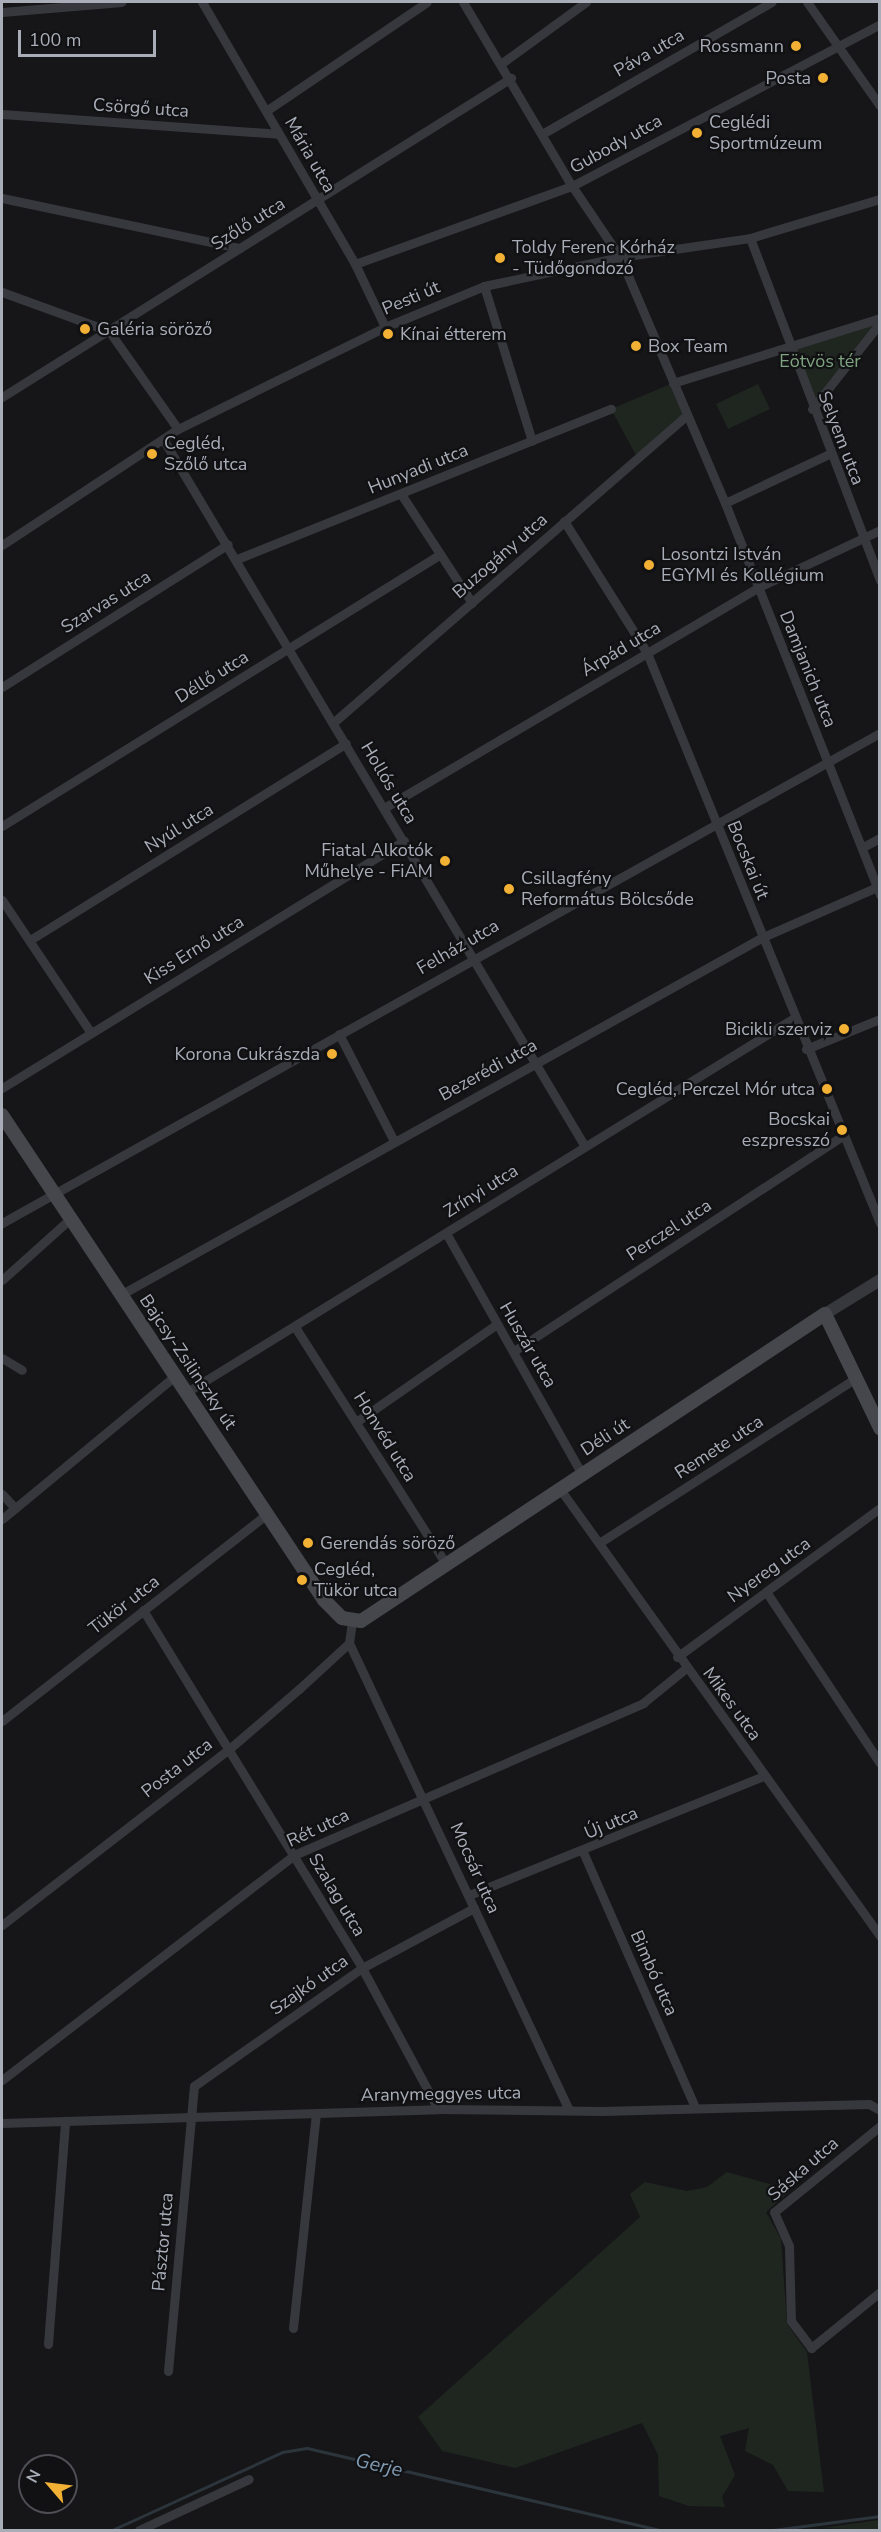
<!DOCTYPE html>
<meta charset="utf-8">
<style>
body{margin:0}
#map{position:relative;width:881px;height:2532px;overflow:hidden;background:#161618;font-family:"Nunito Sans",sans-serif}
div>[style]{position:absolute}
.green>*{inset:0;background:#1e261f}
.stream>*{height:3px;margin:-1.5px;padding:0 1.5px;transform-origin:1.5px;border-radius:1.5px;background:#2c353c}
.minor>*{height:9px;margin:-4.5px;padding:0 4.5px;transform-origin:4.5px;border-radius:4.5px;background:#37383d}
.tertiary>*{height:12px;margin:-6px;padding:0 6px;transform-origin:6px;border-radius:6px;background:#37383d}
.secondary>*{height:14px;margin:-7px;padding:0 7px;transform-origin:7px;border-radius:7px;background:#45474d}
.dots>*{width:16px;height:16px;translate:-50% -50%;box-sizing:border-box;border:3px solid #111113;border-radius:50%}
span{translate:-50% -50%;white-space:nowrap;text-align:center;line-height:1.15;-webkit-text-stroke:4.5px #111113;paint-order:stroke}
.poi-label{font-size:18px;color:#a8adb8}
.right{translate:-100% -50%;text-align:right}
.left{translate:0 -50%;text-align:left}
.street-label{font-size:18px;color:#a8adb8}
.park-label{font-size:18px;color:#7fa381}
.water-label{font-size:20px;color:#7f9bb3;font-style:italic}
.frame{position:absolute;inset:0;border:3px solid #a8adb8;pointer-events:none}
.north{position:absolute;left:18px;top:2454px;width:60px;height:60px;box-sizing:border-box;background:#111113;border:2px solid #4d4f55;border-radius:50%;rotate:298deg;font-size:16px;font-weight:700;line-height:24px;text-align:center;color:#a8adb8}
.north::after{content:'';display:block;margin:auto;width:21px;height:27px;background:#f2b134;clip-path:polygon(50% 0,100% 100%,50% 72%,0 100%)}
.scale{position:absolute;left:18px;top:30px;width:138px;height:27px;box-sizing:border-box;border:3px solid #a8adb8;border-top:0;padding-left:8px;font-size:18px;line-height:21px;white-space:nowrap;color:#a8adb8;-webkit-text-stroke:4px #111113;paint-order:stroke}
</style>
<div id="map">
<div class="green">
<i style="clip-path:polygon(879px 320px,813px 406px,791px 346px)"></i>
<i style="clip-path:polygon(673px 383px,687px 415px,638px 459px,611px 409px)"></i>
<i style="clip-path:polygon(758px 384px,770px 409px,728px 429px,716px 404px)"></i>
<i style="clip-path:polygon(727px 2172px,791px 2190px,766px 2212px,781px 2239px,787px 2324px,807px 2352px,824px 2492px,788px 2491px,773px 2465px,745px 2451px,749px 2428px,720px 2436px,735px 2475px,722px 2497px,725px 2507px,689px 2506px,659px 2496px,658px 2455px,642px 2423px,515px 2468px,442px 2451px,418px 2417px,640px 2217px,630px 2194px,645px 2182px,687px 2191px,707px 2187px)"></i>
<i style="clip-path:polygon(879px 2520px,879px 2530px,822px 2528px)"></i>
</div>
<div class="stream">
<i style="left:112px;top:2530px;width:187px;rotate:-24.6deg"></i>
<i style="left:282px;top:2452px;width:25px;rotate:-9deg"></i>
<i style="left:307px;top:2448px;width:361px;rotate:13.1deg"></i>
<i style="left:773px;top:2530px;width:108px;rotate:-7.5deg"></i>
</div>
<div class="minor">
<i style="left:202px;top:2px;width:303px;rotate:59.7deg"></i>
<i style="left:355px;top:264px;width:70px;rotate:64.5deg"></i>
<i style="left:463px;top:2px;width:214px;rotate:59.4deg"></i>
<i style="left:572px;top:186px;width:86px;rotate:55.9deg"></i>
<i style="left:620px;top:257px;width:267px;rotate:66.9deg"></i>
<i style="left:725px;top:503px;width:422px;rotate:68.4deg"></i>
<i style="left:807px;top:2px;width:127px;rotate:54.9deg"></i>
<i style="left:2px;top:12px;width:120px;rotate:-4.8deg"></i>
<i style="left:502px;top:63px;width:104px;rotate:-36deg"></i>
<i style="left:266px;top:111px;width:194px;rotate:-34.1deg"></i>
<i style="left:2px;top:114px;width:277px;rotate:4.1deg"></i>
<i style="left:542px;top:134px;width:265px;rotate:-29.9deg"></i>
<i style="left:2px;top:198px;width:243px;rotate:11.9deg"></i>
<i style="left:750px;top:238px;width:366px;rotate:69.2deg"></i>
<i style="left:355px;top:264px;width:231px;rotate:-19.8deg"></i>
<i style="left:572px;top:186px;width:348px;rotate:-27.7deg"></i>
<i style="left:484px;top:286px;width:162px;rotate:72.8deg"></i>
<i style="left:2px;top:292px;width:114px;rotate:20deg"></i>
<i style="left:109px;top:331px;width:120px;rotate:54.9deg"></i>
<i style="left:673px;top:383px;width:217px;rotate:-17.4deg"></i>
<i style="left:2px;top:397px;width:601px;rotate:-32.08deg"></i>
<i style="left:812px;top:409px;width:110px;rotate:-51.7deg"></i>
<i style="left:163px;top:439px;width:822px;rotate:59.19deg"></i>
<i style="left:401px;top:494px;width:130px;rotate:56.9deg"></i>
<i style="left:725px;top:503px;width:115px;rotate:-25.2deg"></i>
<i style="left:564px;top:521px;width:156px;rotate:57.8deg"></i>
<i style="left:647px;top:653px;width:616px;rotate:67.77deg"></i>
<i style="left:2px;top:545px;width:211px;rotate:-33.4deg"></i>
<i style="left:178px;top:429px;width:231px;rotate:-26.2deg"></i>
<i style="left:385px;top:327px;width:107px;rotate:-22.5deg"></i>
<i style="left:484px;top:286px;width:139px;rotate:-12deg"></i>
<i style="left:620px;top:257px;width:131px;rotate:-8.3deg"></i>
<i style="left:750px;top:238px;width:136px;rotate:-16.7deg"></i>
<i style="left:237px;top:559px;width:403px;rotate:-21.9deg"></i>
<i style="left:2px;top:687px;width:267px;rotate:-32.3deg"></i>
<i style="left:334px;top:722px;width:468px;rotate:-41deg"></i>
<i style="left:384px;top:808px;width:433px;rotate:-30.5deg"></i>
<i style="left:757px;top:588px;width:136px;rotate:-25.2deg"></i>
<i style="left:2px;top:826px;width:514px;rotate:-31.8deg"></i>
<i style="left:863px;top:847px;width:19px;rotate:-28deg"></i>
<i style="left:2px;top:900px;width:160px;rotate:56.2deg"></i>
<i style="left:30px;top:940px;width:372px;rotate:-31.9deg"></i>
<i style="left:339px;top:1034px;width:120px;rotate:62.8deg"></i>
<i style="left:806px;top:1049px;width:80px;rotate:-22.1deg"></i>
<i style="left:2px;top:1088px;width:472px;rotate:-31.6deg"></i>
<i style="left:2px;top:1223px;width:1005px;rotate:-29.17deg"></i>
<i style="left:446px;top:1233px;width:277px;rotate:60.6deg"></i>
<i style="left:2px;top:1280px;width:93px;rotate:-41.9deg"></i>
<i style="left:122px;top:1294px;width:731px;rotate:-29.12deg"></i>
<i style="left:761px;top:938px;width:127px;rotate:-23.7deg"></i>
<i style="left:295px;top:1327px;width:281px;rotate:57.5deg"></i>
<i style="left:514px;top:1351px;width:392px;rotate:-33.2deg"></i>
<i style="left:2px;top:1358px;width:23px;rotate:31deg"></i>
<i style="left:187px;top:1392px;width:713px;rotate:-31.64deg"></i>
<i style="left:356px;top:1422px;width:172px;rotate:-34.8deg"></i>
<i style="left:560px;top:1489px;width:550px;rotate:54.4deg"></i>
<i style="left:2px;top:1494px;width:19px;rotate:47deg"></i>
<i style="left:2px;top:1519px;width:226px;rotate:-39.6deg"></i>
<i style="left:599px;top:1543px;width:305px;rotate:-32.7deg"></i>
<i style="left:767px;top:1593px;width:204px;rotate:56.4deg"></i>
<i style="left:143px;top:1610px;width:420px;rotate:58.5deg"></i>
<i style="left:362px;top:1968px;width:160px;rotate:61.7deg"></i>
<i style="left:349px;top:1643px;width:514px;rotate:64.78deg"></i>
<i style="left:677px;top:1657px;width:252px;rotate:-36.3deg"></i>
<i style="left:2px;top:1721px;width:336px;rotate:-38deg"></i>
<i style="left:583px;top:1852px;width:279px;rotate:66.3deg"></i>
<i style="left:469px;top:1895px;width:318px;rotate:-22deg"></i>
<i style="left:2px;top:1925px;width:286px;rotate:-37.8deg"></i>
<i style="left:228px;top:1750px;width:94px;rotate:-40.7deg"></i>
<i style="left:299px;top:1689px;width:68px;rotate:-42.6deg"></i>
<i style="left:349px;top:1643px;width:21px;rotate:-82deg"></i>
<i style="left:2px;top:2080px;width:369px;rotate:-37.6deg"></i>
<i style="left:294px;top:1855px;width:381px;rotate:-23.5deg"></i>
<i style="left:643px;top:1703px;width:55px;rotate:-39.1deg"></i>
<i style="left:2px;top:2123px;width:436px;rotate:-1.8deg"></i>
<i style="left:438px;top:2109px;width:164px;rotate:0.7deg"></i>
<i style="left:602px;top:2111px;width:267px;rotate:-1.5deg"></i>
<i style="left:869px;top:2104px;width:13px;rotate:29deg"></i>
<i style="left:880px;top:2126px;width:136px;rotate:140.9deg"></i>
<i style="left:774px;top:2212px;width:37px;rotate:66deg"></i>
<i style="left:789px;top:2246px;width:75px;rotate:88.5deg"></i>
<i style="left:791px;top:2321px;width:34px;rotate:53deg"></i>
<i style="left:811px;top:2348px;width:89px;rotate:-39.1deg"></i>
<i style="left:293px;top:2328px;width:215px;rotate:-83.9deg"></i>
<i style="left:48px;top:2344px;width:224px;rotate:-85.6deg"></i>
<i style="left:168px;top:2371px;width:286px;rotate:-84.8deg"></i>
<i style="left:194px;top:2086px;width:205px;rotate:-35.1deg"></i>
<i style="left:362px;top:1968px;width:127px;rotate:-28.2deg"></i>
<i style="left:139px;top:2530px;width:121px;rotate:-24.9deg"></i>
</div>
<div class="tertiary">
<i style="left:825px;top:1314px;width:65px;rotate:-31.7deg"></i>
</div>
<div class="secondary">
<i style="left:2px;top:1115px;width:582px;rotate:56.42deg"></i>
<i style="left:324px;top:1600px;width:25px;rotate:45deg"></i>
<i style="left:342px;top:1618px;width:19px;rotate:9deg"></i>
<i style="left:361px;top:1621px;width:556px;rotate:-33.49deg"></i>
<i style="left:825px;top:1314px;width:127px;rotate:64.2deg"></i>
</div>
<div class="dots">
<i style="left:796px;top:46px;background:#f2b134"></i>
<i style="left:823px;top:78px;background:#f2b134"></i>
<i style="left:697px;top:133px;background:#f2b134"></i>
<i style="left:500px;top:258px;background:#f2b134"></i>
<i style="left:85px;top:329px;background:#f2b134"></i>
<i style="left:388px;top:334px;background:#f2b134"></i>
<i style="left:636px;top:346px;background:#f2b134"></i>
<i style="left:152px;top:454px;background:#f2b134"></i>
<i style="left:649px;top:565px;background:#f2b134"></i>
<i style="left:445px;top:861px;background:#f2b134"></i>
<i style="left:509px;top:889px;background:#f2b134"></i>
<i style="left:844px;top:1029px;background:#f2b134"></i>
<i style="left:332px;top:1054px;background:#f2b134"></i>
<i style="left:827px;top:1089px;background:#f2b134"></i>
<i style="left:842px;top:1130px;background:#f2b134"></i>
<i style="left:308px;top:1543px;background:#f2b134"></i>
<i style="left:302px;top:1580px;background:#f2b134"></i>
</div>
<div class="poi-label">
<span class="right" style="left:784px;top:46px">Rossmann</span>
<span class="right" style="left:811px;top:78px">Posta</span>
<span class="left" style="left:709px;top:133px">Ceglédi<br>Sportmúzeum</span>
<span class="left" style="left:512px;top:258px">Toldy Ferenc Kórház<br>- Tüdőgondozó</span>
<span class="left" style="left:97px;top:329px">Galéria söröző</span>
<span class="left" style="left:400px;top:334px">Kínai étterem</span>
<span class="left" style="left:648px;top:346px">Box Team</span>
<span class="left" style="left:164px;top:454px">Cegléd,<br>Szőlő utca</span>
<span class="left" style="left:661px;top:565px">Losontzi István<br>EGYMI és Kollégium</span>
<span class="right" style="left:433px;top:861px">Fiatal Alkotók<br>Műhelye - FiAM</span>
<span class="left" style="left:521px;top:889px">Csillagfény<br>Református Bölcsőde</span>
<span class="right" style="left:832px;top:1029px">Bicikli szerviz</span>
<span class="right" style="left:320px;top:1054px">Korona Cukrászda</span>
<span class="right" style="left:815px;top:1089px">Cegléd, Perczel Mór utca</span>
<span class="right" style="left:830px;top:1130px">Bocskai<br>eszpresszó</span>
<span class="left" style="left:320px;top:1543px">Gerendás söröző</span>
<span class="left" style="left:314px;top:1580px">Cegléd,<br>Tükör utca</span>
</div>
<div class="street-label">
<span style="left:649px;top:53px;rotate:-30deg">Páva utca</span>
<span style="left:141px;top:108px;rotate:4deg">Csörgő utca</span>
<span style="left:616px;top:144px;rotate:-29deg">Gubody utca</span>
<span style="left:310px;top:155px;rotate:60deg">Mária utca</span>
<span style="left:248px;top:224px;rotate:-32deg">Szőlő utca</span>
<span style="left:411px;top:298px;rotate:-23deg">Pesti út</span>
<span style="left:841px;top:438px;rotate:69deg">Selyem utca</span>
<span style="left:418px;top:469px;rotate:-22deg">Hunyadi utca</span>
<span style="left:500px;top:556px;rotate:-41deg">Buzogány utca</span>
<span style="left:106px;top:602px;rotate:-32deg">Szarvas utca</span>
<span style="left:621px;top:649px;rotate:-31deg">Árpád utca</span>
<span style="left:808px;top:669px;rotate:68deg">Damjanich utca</span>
<span style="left:212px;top:677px;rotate:-32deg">Déllő utca</span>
<span style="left:389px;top:783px;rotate:59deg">Hollós utca</span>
<span style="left:179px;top:828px;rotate:-32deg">Nyúl utca</span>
<span style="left:748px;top:860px;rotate:68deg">Bocskai út</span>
<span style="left:458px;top:947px;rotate:-30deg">Felház utca</span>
<span style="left:194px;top:950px;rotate:-32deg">Kiss Ernő utca</span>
<span style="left:488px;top:1070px;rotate:-29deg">Bezerédi utca</span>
<span style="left:481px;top:1191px;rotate:-32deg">Zrínyi utca</span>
<span style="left:669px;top:1230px;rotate:-33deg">Perczel utca</span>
<span style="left:528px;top:1345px;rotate:60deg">Huszár utca</span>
<span style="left:188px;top:1362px;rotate:56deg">Bajcsy-Zsilinszky út</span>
<span style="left:385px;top:1437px;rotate:58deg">Honvéd utca</span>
<span style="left:605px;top:1437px;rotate:-33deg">Déli út</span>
<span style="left:719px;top:1447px;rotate:-33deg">Remete utca</span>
<span style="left:769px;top:1570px;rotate:-36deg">Nyereg utca</span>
<span style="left:124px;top:1605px;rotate:-38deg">Tükör utca</span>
<span style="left:732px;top:1704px;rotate:54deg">Mikes utca</span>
<span style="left:177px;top:1768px;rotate:-38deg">Posta utca</span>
<span style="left:611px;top:1823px;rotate:-23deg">Új utca</span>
<span style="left:318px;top:1828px;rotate:-25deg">Rét utca</span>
<span style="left:475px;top:1868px;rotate:66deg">Mocsár utca</span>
<span style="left:337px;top:1895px;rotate:59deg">Szalag utca</span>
<span style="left:654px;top:1973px;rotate:66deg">Bimbó utca</span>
<span style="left:309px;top:1985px;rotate:-35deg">Szajkó utca</span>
<span style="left:441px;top:2094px;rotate:-1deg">Aranymeggyes utca</span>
<span style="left:803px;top:2169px;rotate:-41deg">Sáska utca</span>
<span style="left:163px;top:2242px;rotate:-85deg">Pásztor utca</span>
</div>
<div class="park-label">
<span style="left:820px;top:361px">Eötvös tér</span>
</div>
<div class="water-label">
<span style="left:379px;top:2465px;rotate:13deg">Gerje</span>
</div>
<div class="frame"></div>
<div class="north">N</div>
<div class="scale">100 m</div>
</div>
